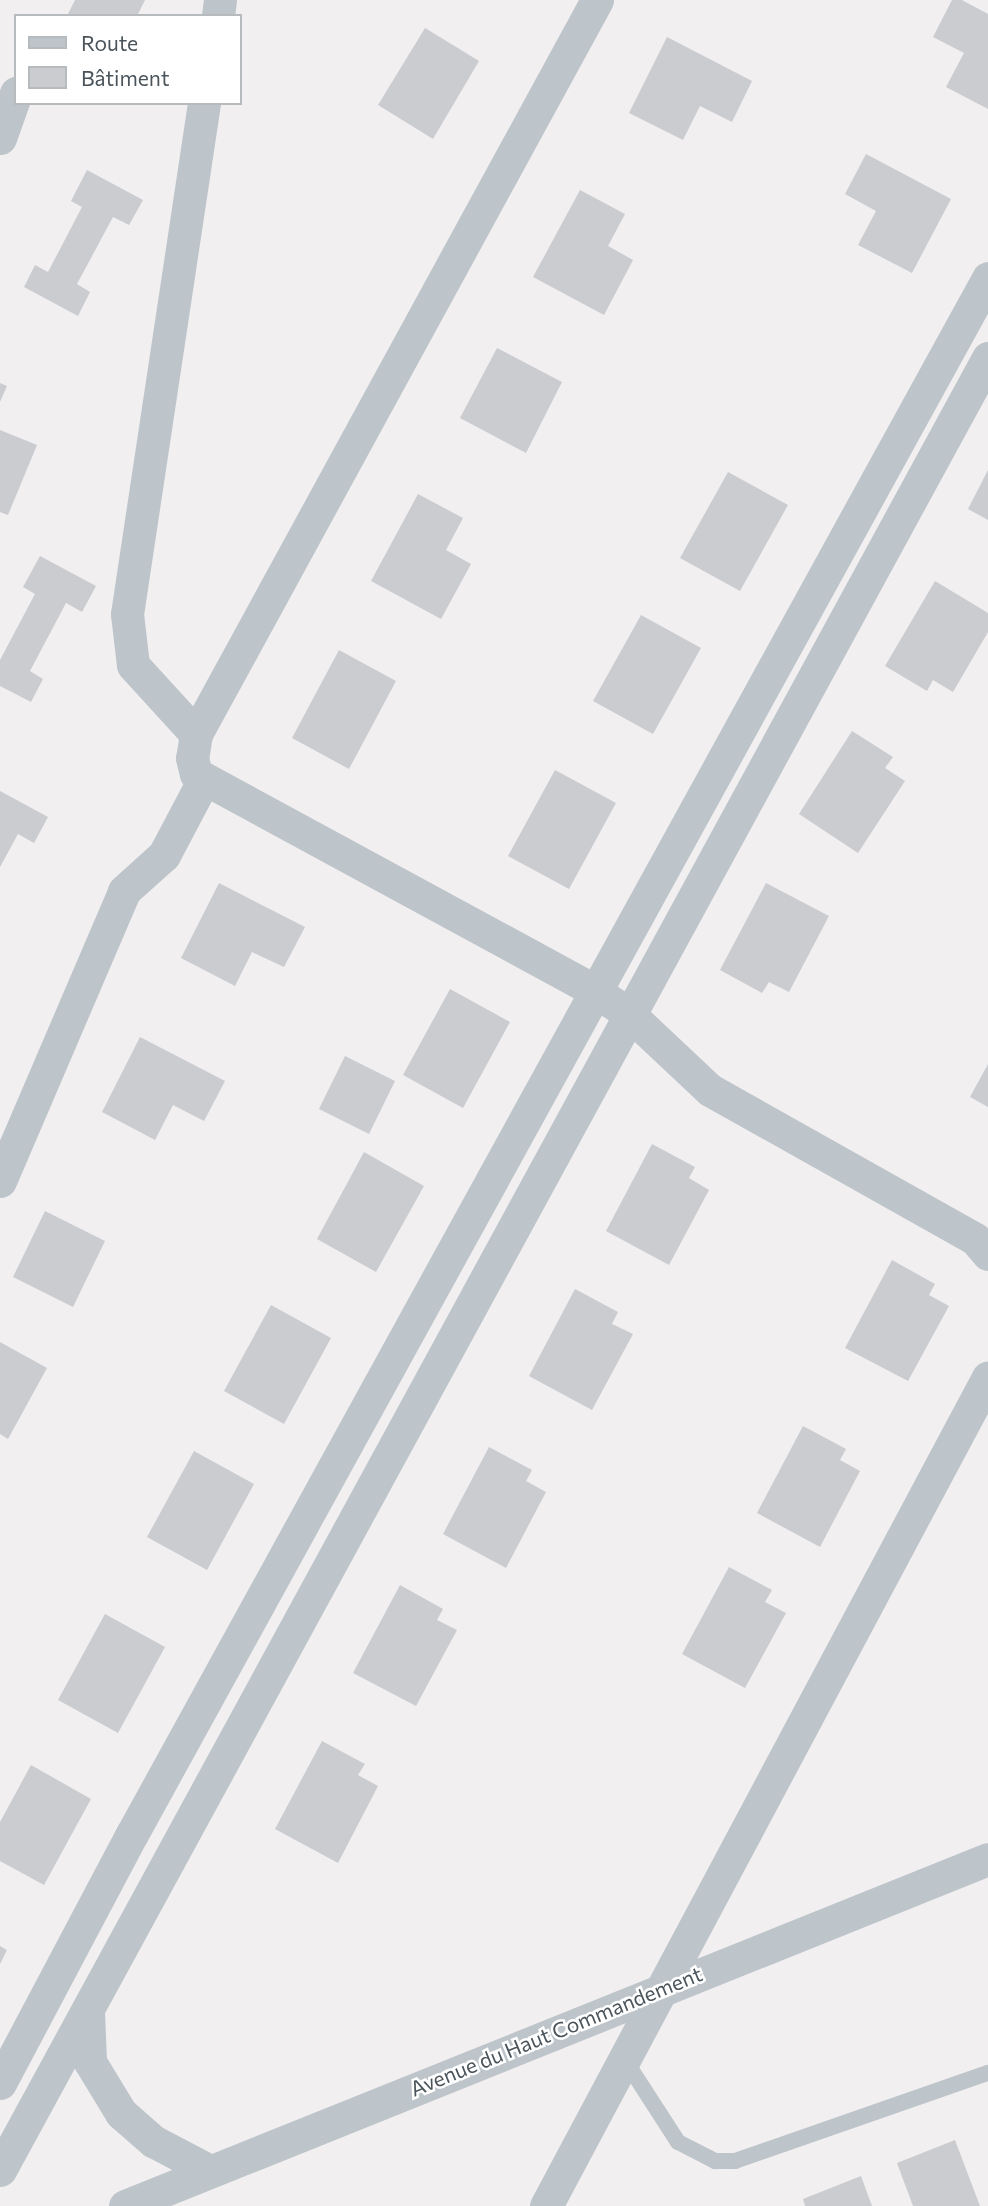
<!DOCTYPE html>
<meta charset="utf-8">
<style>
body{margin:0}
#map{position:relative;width:988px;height:2206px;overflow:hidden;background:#f1eff0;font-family:Commissioner,sans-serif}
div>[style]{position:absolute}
.building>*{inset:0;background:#caccd0}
.lane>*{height:16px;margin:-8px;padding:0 8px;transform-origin:8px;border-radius:8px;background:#bdc4ca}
.street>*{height:33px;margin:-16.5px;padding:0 16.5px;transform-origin:16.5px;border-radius:16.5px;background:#bdc4ca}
span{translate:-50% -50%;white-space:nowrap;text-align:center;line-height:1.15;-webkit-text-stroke:5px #fff;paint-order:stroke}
.street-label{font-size:21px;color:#4a545a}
.legend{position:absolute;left:14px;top:14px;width:228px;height:91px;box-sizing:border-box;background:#fff;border:2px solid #b7bbbd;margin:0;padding:9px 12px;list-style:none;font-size:21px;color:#4a545a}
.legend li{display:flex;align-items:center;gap:14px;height:35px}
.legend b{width:35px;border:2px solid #b7bbbd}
</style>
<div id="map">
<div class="building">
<i style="clip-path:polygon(75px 0,145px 0,137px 16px,67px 16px)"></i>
<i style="clip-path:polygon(952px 0,962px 0,988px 14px,988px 109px,946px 87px,964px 53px,933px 37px)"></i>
<i style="clip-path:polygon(425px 28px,479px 61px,433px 139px,378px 105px)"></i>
<i style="clip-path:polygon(667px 37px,752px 81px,732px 122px,700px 106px,683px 140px,629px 113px)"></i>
<i style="clip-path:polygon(866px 154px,951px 199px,912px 273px,858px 245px,876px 211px,845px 194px)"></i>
<i style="clip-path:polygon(87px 170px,143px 200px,129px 225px,113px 217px,77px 284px,90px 292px,78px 316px,24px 287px,35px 265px,48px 272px,82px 207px,71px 201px)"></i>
<i style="clip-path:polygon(580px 190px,625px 214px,608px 246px,633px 260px,604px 315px,533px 277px)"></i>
<i style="clip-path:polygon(497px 348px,562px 382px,526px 453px,460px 418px)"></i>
<i style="clip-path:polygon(0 383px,7px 386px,0 402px)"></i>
<i style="clip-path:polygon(0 430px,37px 445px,8px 515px,0 512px)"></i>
<i style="clip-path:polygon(988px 470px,988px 520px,968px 509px)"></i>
<i style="clip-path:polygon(728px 472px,788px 505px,740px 591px,680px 558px)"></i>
<i style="clip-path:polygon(418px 494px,463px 518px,446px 550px,471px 564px,441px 619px,371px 581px)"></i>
<i style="clip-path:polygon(40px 556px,96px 586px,82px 612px,66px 603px,30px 671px,43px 679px,31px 702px,0 686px,0 660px,35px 594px,23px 587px)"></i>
<i style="clip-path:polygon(935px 581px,988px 613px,988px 632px,953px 692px,933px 680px,927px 691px,885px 666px)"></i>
<i style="clip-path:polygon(641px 615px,701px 648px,653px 734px,593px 701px)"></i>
<i style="clip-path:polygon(339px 650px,396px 681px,349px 769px,292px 738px)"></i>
<i style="clip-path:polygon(852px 731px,893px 757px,885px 768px,905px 781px,858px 853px,799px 814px)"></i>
<i style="clip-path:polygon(555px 770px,616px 803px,569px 889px,508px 856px)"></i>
<i style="clip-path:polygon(0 791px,48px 817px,34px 843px,18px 834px,0 867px)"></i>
<i style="clip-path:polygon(219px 883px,305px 927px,284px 967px,252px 952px,235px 986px,181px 958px)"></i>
<i style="clip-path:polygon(766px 883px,829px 916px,789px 992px,769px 982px,762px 993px,720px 970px)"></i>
<i style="clip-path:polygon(450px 989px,510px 1022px,463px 1108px,403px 1075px)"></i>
<i style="clip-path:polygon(140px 1037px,225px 1081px,204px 1121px,173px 1105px,155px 1140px,102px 1112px)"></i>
<i style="clip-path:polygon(345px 1056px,395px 1081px,369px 1134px,319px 1109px)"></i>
<i style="clip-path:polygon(988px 1064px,988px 1107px,970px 1097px)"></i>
<i style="clip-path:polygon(652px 1144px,695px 1167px,689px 1178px,709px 1190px,669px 1265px,606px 1231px)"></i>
<i style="clip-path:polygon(364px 1152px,424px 1186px,376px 1272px,317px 1239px)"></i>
<i style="clip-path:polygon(45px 1211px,105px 1241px,73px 1307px,13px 1277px)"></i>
<i style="clip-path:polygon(892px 1260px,935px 1284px,929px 1295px,949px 1306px,908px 1381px,845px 1348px)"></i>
<i style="clip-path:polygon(575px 1289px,618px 1312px,612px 1324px,633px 1334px,592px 1410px,529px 1376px)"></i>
<i style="clip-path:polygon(271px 1305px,331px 1338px,284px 1424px,224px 1391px)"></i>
<i style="clip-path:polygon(0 1342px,47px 1368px,8px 1439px,0 1434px)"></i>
<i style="clip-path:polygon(803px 1426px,846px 1449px,840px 1460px,860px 1471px,820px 1547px,757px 1513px)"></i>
<i style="clip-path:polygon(489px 1447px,532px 1470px,526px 1481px,546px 1492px,506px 1568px,443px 1534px)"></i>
<i style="clip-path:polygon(194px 1451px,254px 1484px,207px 1570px,147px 1537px)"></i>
<i style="clip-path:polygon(729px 1567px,772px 1590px,765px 1602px,786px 1613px,745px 1688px,682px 1654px)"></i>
<i style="clip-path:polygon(400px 1585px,443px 1609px,437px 1620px,457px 1630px,416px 1706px,353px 1673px)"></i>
<i style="clip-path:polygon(105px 1614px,165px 1647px,118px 1733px,58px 1700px)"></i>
<i style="clip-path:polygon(322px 1741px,365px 1764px,358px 1775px,378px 1786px,338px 1863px,275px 1829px)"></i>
<i style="clip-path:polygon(31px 1765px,91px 1799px,44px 1885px,0 1861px,0 1822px)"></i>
<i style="clip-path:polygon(0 1946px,7px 1950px,0 1964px)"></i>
<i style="clip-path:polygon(955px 2140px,980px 2206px,913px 2206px,897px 2163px)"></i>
<i style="clip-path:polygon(861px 2176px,872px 2206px,805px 2206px,803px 2199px)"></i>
</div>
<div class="lane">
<i style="left:625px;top:2060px;width:98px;rotate:57.1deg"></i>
<i style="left:678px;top:2142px;width:42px;rotate:27.2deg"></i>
<i style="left:715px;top:2161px;width:20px"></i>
<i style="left:735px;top:2161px;width:268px;rotate:-19.2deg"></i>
</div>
<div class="street">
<i style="left:597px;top:0;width:836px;rotate:118.65deg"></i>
<i style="left:196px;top:734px;width:24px;rotate:99deg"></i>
<i style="left:192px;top:758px;width:16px;rotate:76deg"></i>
<i style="left:196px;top:774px;width:454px;rotate:28.5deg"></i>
<i style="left:595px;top:991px;width:40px;rotate:34deg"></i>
<i style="left:628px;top:1013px;width:112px;rotate:43.2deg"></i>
<i style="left:710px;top:1090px;width:304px;rotate:29.3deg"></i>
<i style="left:975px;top:1239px;width:20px;rotate:49deg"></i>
<i style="left:218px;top:16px;width:16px;rotate:-83deg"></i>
<i style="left:0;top:138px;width:48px;rotate:-70.4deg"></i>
<i style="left:196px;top:734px;width:93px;rotate:-132.4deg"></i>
<i style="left:133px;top:665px;width:51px;rotate:-96.7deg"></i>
<i style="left:127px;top:614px;width:517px;rotate:-81.43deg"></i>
<i style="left:0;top:1181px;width:315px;rotate:-66.8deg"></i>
<i style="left:124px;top:891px;width:54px;rotate:-42deg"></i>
<i style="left:164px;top:855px;width:84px;rotate:-62.2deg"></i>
<i style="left:88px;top:2012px;width:50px;rotate:87.7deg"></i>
<i style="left:90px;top:2062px;width:60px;rotate:58.7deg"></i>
<i style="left:121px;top:2113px;width:43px;rotate:41.2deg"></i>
<i style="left:153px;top:2141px;width:64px;rotate:27.8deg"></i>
<i style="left:0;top:2083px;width:282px;rotate:-62.1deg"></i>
<i style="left:132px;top:1834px;width:1776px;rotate:-61.18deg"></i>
<i style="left:0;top:2170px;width:2064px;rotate:-61.4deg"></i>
<i style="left:125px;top:2206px;width:930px;rotate:-21.9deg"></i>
<i style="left:546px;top:2206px;width:939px;rotate:-61.93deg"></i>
</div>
<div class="street-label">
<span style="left:556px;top:2031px;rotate:-22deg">Avenue du Haut Commandement</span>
</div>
<ul class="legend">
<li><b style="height:9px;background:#bdc4ca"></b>Route</li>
<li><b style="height:19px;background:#caccd0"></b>Bâtiment</li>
</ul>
</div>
